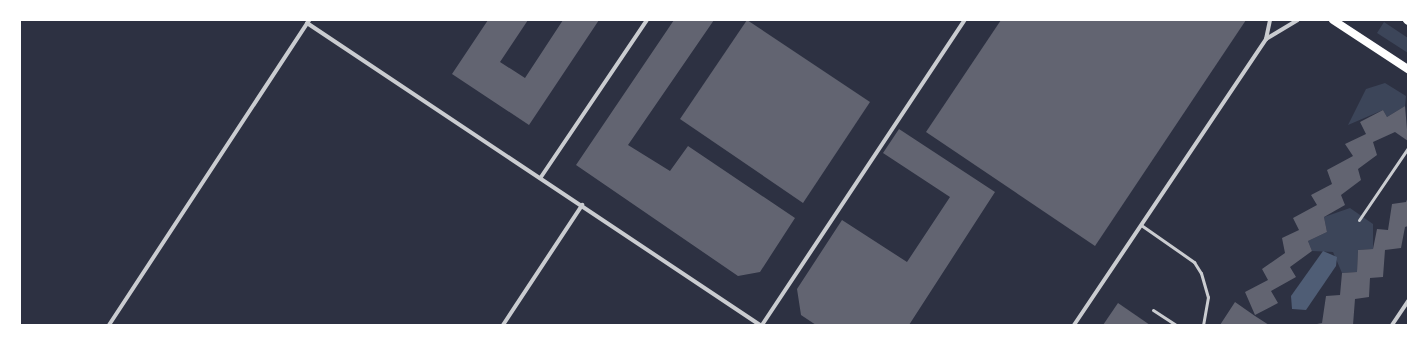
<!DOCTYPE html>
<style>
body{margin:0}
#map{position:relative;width:1428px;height:345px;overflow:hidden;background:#2d3142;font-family:Poppins,sans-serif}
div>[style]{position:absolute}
.green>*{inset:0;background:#3c4559}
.water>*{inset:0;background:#4f5d75}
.building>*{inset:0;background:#626471}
.service>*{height:3px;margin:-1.5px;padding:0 1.5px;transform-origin:1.5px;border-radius:1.5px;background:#caccd0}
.minor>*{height:4px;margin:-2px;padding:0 2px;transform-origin:2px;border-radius:2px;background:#caccd0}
.secondary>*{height:8px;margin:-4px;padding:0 4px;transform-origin:4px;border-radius:4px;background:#fff}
span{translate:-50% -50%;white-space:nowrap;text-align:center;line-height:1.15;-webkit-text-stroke:3px #fff;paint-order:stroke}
.frame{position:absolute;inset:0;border:21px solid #fff;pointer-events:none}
</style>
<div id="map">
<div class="green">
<i style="clip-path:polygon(1384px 22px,1408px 38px,1408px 53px,1377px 33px)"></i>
<i style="clip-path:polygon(1385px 83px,1406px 96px,1405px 106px,1387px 117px,1383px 110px,1348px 125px,1366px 89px)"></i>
<i style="clip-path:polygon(1350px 208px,1373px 224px,1373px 249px,1358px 250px,1357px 272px,1342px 273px,1333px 252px,1312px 251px,1308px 241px,1327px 232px,1324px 217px)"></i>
</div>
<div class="water">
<i style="clip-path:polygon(1323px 251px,1337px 257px,1336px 266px,1306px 310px,1292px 309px,1291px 296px)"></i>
</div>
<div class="building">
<i style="clip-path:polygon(488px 20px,528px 20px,500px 62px,525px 78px,563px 20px,599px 20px,529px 125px,452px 74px)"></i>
<i style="clip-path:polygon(674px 20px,714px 20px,628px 145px,670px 171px,688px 146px,795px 218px,760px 272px,738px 276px,576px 165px)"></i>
<i style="clip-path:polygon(747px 20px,870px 102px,803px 203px,680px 119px)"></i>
<i style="clip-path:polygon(1001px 20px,1246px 20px,1095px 246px,926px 132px)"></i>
<i style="clip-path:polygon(1405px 106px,1408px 141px,1395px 132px,1373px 142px,1377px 155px,1358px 169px,1361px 180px,1341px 195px,1345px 205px,1324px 217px,1327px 232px,1308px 241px,1312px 251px,1290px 267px,1296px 277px,1271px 291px,1278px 303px,1255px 315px,1245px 292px,1268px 280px,1262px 269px,1285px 253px,1282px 238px,1299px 230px,1293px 218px,1317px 205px,1311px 195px,1332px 184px,1327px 170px,1353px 156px,1345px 144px,1366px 134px,1360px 122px,1383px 110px,1387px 117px)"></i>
<i style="clip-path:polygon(899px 129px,995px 192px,909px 325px,816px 325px,801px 315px,797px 289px,842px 220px,907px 262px,950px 197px,883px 153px)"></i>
<i style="clip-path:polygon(1408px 197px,1408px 226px,1405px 227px,1401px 248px,1385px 250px,1383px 277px,1370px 278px,1369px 297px,1355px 299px,1353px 325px,1312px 325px,1322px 323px,1326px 296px,1340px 295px,1342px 273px,1357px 272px,1358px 250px,1373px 249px,1377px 229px,1388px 230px,1392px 204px,1406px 202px)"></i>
<i style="clip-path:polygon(1235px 302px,1255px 316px,1269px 325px,1220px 325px)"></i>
<i style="clip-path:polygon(1118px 303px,1150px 325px,1103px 325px)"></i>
</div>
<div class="service">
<i style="left:1359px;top:220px;width:87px;rotate:-55.8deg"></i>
<i style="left:1141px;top:225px;width:65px;rotate:34.9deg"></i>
<i style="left:1194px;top:262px;width:13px;rotate:58deg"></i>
<i style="left:1201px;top:273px;width:25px;rotate:74deg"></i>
<i style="left:1208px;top:297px;width:28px;rotate:100deg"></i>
<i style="left:1153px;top:310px;width:27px;rotate:33deg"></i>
</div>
<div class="minor">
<i style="left:307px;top:23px;width:544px;rotate:33.69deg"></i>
<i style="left:1266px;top:39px;width:37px;rotate:-31deg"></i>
<i style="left:541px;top:177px;width:189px;rotate:-56deg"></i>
<i style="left:109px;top:325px;width:365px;rotate:-56.7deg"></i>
<i style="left:503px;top:325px;width:144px;rotate:-56.6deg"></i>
<i style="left:762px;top:325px;width:366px;rotate:-56.4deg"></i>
<i style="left:1074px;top:325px;width:344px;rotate:-56.1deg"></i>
<i style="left:1266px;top:39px;width:19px;rotate:-78deg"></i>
<i style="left:1392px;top:325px;width:29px;rotate:-56deg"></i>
</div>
<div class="secondary">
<i style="left:1333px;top:20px;width:90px;rotate:33.2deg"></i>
<i style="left:1407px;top:20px;width:1px;rotate:45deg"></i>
</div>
<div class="frame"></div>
</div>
